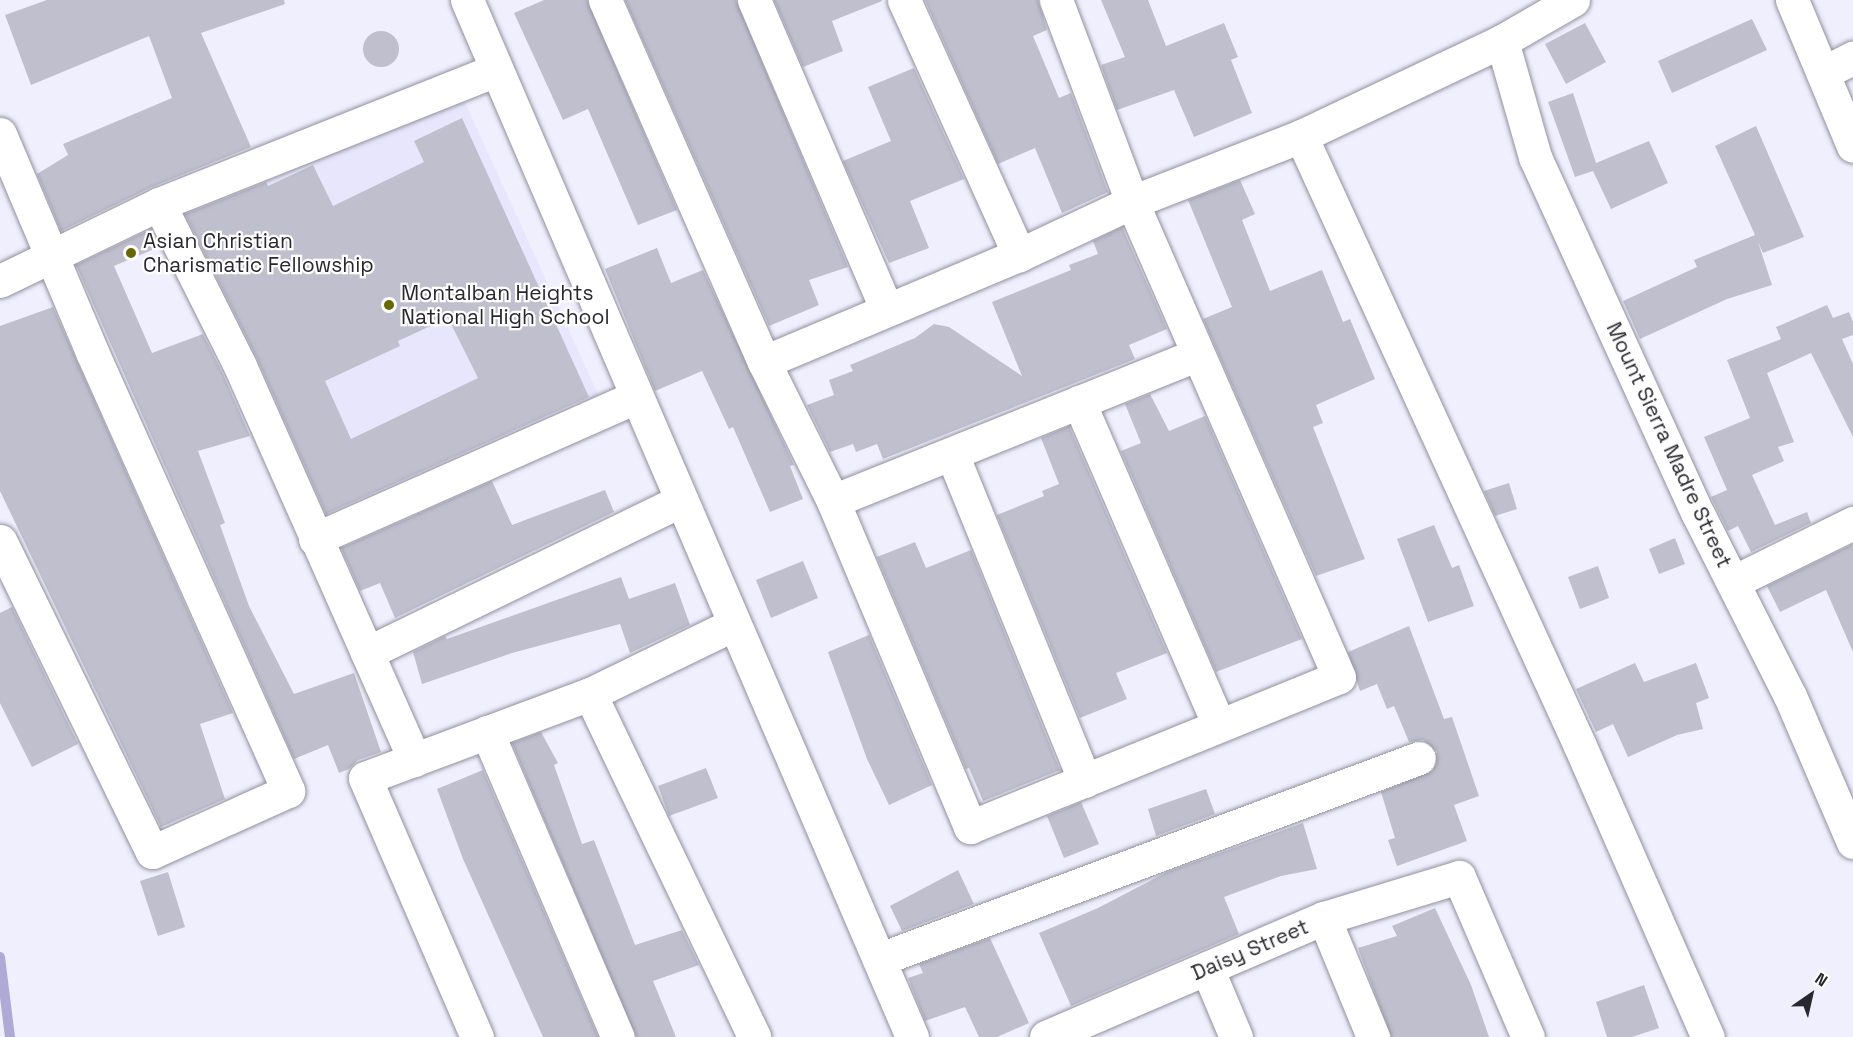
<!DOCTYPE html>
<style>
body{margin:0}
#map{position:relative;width:1853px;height:1037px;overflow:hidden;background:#f0effe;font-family:"Space Grotesk",sans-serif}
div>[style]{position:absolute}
.built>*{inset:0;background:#e8e6fd}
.stream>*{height:10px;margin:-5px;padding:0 5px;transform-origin:5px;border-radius:5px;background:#aeaad5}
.building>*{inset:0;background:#c0bfce}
.round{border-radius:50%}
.roads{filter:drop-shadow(0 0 2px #91909d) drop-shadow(0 0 2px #91909d)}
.minor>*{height:33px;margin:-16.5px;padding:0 16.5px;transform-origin:16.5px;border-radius:16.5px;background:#fff}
.dots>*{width:16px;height:16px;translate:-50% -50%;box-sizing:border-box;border:3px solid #fefefe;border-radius:50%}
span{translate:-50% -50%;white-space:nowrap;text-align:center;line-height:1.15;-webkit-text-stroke:4.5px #fefefe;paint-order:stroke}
.poi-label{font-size:21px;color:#29282e}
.left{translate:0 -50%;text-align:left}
.street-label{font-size:21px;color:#29282e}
.north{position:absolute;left:1781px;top:965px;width:60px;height:60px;-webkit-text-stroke:4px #fefefe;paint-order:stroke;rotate:34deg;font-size:16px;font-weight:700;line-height:24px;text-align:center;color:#29282e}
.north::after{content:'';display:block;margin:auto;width:21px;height:27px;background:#29282e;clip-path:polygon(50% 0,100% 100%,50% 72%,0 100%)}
</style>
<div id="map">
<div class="built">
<i style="clip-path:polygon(464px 100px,603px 405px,322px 530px,174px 205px)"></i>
</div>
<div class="stream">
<i style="left:0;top:957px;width:81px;rotate:82.9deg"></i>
</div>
<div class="building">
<i style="clip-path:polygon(47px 0,284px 0,285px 4px,201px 33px,251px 147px,152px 187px,61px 231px,37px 174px,68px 155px,63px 144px,172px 98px,149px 36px,31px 85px,5px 15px)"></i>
<i style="clip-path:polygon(544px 0,587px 0,677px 210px,638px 225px,588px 109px,563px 120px,514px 13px)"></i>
<i style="clip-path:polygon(625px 0,736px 0,848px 267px,809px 280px,819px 305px,769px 326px)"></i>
<i style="clip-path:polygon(774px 0,882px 0,882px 1px,832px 21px,843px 51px,803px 67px)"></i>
<i style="clip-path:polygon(925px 0,1038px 0,1047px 30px,1033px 36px,1059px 98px,1071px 93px,1108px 192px,1062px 213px,1035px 148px,998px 164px)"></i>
<i style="clip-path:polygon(1101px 0,1148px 0,1166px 46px,1224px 23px,1238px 57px,1231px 60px,1252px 113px,1194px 137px,1174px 90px,1117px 110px,1101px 65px,1125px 57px)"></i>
<i style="clip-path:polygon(1752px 19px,1767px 50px,1672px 93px,1658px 61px)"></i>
<i style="clip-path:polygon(1585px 23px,1606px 62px,1566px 84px,1545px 44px)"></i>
<i class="round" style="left:363px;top:31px;width:36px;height:36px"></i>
<i style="clip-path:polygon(914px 68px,964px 179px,910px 201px,929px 248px,889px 263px,843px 161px,891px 141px,868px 87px)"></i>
<i style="clip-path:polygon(1573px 93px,1596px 163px,1649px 141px,1668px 183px,1611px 209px,1593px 171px,1575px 177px,1548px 102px)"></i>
<i style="clip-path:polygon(evenodd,462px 118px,589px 397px,326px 514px,257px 358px,185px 214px,266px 182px,268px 186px,313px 165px,333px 206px,424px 162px,414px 141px,462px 118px,448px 318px,478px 378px,351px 439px,325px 381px,400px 346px,398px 341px,448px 318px)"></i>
<i style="clip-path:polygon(1756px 126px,1804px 237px,1763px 253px,1758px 242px,1772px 285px,1727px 299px,1640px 339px,1623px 301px,1697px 267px,1694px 260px,1755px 235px,1715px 146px)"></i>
<i style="clip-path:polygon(1240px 180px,1255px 214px,1242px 220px,1270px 291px,1322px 270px,1343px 322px,1350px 319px,1375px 379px,1316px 405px,1323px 423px,1313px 427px,1365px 559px,1316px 576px,1203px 319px,1232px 307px,1188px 200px)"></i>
<i style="clip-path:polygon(1122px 227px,1167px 329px,1129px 345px,1135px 359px,883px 459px,877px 444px,856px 452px,853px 444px,830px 452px,807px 405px,834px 395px,829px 380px,853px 371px,850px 365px,915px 338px,934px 324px,949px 327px,1022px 376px,992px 302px,1071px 270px,1069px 265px,1098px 254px,1093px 241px)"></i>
<i style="clip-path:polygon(151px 229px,159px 247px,114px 266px,152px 353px,203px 334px,223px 374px,250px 436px,198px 451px,225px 523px,220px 525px,249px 606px,294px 694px,354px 673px,381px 752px,358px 760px,349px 769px,339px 773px,328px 745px,294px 759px,76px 265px)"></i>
<i style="clip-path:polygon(657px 248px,671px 283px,703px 270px,794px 465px,790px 466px,803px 499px,770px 512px,733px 427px,729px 429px,702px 371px,655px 391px,605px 269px)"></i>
<i style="clip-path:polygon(1827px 305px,1833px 318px,1849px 312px,1853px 322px,1853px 335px,1842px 339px,1853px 364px,1853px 437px,1811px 353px,1767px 373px,1794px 442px,1778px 447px,1784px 461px,1752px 475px,1775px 525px,1807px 512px,1811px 523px,1751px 552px,1738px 526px,1728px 531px,1711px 497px,1727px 490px,1704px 437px,1750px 418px,1727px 360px,1781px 339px,1776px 327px)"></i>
<i style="clip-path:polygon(53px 307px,233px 713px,200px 724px,225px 799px,161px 827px,0 491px,0 326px)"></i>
<i style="clip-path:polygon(1150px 394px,1169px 431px,1205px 416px,1302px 639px,1216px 672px,1121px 451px,1141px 443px,1125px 404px)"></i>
<i style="clip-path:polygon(1069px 426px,1167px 653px,1116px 673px,1127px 699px,1080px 718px,997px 515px,1044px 496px,1042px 491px,1059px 484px,1041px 438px)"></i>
<i style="clip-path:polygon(492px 481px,512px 525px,605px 490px,614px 512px,395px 618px,380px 583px,360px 591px,341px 548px)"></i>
<i style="clip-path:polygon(1509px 483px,1517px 509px,1495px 516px,1484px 491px)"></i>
<i style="clip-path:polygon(1434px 525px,1452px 568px,1459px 565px,1474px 606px,1428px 622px,1397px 539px)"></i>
<i style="clip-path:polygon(1675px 538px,1685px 564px,1659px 574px,1649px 549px)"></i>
<i style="clip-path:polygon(915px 542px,926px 568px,971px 550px,1060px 770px,983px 801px,969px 768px,966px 769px,877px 557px)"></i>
<i style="clip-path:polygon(1853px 544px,1853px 652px,1826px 590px,1780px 612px,1767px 586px)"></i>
<i style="clip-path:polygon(803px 561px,818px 598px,771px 618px,756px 580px)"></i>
<i style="clip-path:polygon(1598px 566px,1609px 598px,1580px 609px,1568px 577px)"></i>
<i style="clip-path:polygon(621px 577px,629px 599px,675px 583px,690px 625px,630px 653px,620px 624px,512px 653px,422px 684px,413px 652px,445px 636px,447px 639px)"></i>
<i style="clip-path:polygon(12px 607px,78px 744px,32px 767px,0 703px,0 613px)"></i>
<i style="clip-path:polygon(1409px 626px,1444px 719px,1452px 717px,1479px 796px,1454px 805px,1467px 841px,1397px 866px,1388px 840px,1395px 838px,1381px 792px,1433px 770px,1437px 752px,1423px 740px,1409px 742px,1394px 706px,1387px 709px,1377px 684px,1360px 691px,1348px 652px)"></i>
<i style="clip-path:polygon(869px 635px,932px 785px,889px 805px,867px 759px,828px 652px)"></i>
<i style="clip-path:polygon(1635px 663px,1644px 682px,1696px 663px,1709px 698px,1696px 703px,1703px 729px,1677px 735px,1628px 757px,1613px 724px,1596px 732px,1576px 689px)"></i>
<i style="clip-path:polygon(541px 732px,558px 763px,554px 765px,582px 844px,594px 840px,635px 945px,682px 930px,699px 965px,653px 981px,676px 1037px,636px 1037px,512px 743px)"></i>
<i style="clip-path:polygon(706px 768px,718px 798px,669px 816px,658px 786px)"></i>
<i style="clip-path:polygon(483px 770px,598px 1037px,543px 1037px,463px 859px,437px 789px)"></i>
<i style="clip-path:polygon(1206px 789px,1215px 814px,1156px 836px,1148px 809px)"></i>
<i style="clip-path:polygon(1081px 802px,1099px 844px,1064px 858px,1047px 816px)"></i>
<i style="clip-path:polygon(1303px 823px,1317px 869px,1281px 876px,1224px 897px,1239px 934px,1071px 1006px,1039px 933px,1098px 908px,1167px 872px)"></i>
<i style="clip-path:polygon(958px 870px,974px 904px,902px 931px,890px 906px)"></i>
<i style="clip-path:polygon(168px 872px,185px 927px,158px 936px,140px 881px)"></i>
<i style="clip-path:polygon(1435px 908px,1471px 985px,1489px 1037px,1391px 1037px,1358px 948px,1397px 936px,1392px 926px)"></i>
<i style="clip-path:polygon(990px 938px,1029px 1023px,997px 1037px,979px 1037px,965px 1007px,925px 1021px,908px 978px,923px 973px,919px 964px)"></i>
<i style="clip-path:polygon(1644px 985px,1659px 1028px,1632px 1037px,1607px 1037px,1596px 1002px)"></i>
</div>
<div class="roads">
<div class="minor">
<i style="left:467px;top:0;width:1128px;rotate:66.77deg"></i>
<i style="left:605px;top:0;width:395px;rotate:66.3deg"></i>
<i style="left:764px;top:362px;width:155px;rotate:63.6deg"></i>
<i style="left:833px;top:501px;width:391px;rotate:-21.9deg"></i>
<i style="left:754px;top:0;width:335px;rotate:66.8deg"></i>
<i style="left:904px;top:0;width:280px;rotate:65.7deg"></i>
<i style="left:1792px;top:0;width:158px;rotate:67.3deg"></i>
<i style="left:1502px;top:41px;width:121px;rotate:74.1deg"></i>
<i style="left:1535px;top:157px;width:392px;rotate:65.5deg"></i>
<i style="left:1698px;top:514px;width:204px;rotate:63.2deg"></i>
<i style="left:1790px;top:696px;width:159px;rotate:66.7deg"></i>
<i style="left:1823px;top:73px;width:34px;rotate:-27deg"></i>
<i style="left:0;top:134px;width:237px;rotate:67.1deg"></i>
<i style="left:92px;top:352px;width:481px;rotate:65.9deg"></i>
<i style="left:288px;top:791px;width:149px;rotate:155.8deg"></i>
<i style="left:152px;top:852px;width:346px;rotate:-116deg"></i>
<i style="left:1301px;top:136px;width:671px;rotate:65.42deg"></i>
<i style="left:1580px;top:746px;width:318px;rotate:66.3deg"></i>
<i style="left:159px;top:204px;width:181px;rotate:63.4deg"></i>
<i style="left:240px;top:366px;width:431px;rotate:66.1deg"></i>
<i style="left:0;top:281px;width:177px;rotate:-25.8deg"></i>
<i style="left:159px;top:204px;width:362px;rotate:-21.7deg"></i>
<i style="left:764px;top:362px;width:277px;rotate:-22.8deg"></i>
<i style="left:1019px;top:255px;width:125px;rotate:-25.1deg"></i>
<i style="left:1132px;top:202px;width:181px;rotate:-21.3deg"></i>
<i style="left:1301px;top:136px;width:222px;rotate:-25.3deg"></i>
<i style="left:1502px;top:41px;width:82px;rotate:-30deg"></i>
<i style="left:1079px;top:402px;width:350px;rotate:66.6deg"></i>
<i style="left:952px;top:454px;width:353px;rotate:67.9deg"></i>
<i style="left:833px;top:501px;width:354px;rotate:67.2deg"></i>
<i style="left:970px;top:827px;width:398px;rotate:-22.1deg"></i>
<i style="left:1339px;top:677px;width:518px;rotate:-113.55deg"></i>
<i style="left:1132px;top:202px;width:216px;rotate:-110.6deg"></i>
<i style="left:315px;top:539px;width:351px;rotate:-23.9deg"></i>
<i style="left:1733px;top:582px;width:134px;rotate:-26.2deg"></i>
<i style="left:367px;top:653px;width:348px;rotate:-25.9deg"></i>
<i style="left:590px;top:694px;width:380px;rotate:64.4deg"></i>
<i style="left:487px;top:732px;width:332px;rotate:66.8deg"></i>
<i style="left:1324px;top:918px;width:129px;rotate:67.6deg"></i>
<i style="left:880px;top:959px;width:575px;rotate:-20.45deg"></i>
<i style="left:1207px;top:968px;width:75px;rotate:67.2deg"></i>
<i style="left:477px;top:1037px;width:282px;rotate:-113.4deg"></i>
<i style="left:365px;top:778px;width:240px;rotate:-20.5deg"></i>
<i style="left:590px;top:694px;width:160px;rotate:-25.9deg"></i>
<i style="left:1046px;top:1037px;width:302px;rotate:-23.2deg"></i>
<i style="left:1324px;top:918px;width:141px;rotate:-16.9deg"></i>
<i style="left:1459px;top:877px;width:174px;rotate:66.7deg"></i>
</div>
</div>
<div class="dots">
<i style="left:131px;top:253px;background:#686803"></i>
<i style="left:389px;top:305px;background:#686803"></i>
</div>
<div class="poi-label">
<span class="left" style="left:143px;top:253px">Asian Christian<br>Charismatic Fellowship</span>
<span class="left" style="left:401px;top:305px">Montalban Heights<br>National High School</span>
</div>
<div class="street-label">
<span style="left:1669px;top:445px;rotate:65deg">Mount Sierra Madre Street</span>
<span style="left:1250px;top:950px;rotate:-23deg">Daisy Street</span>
</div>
<div class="north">N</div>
</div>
